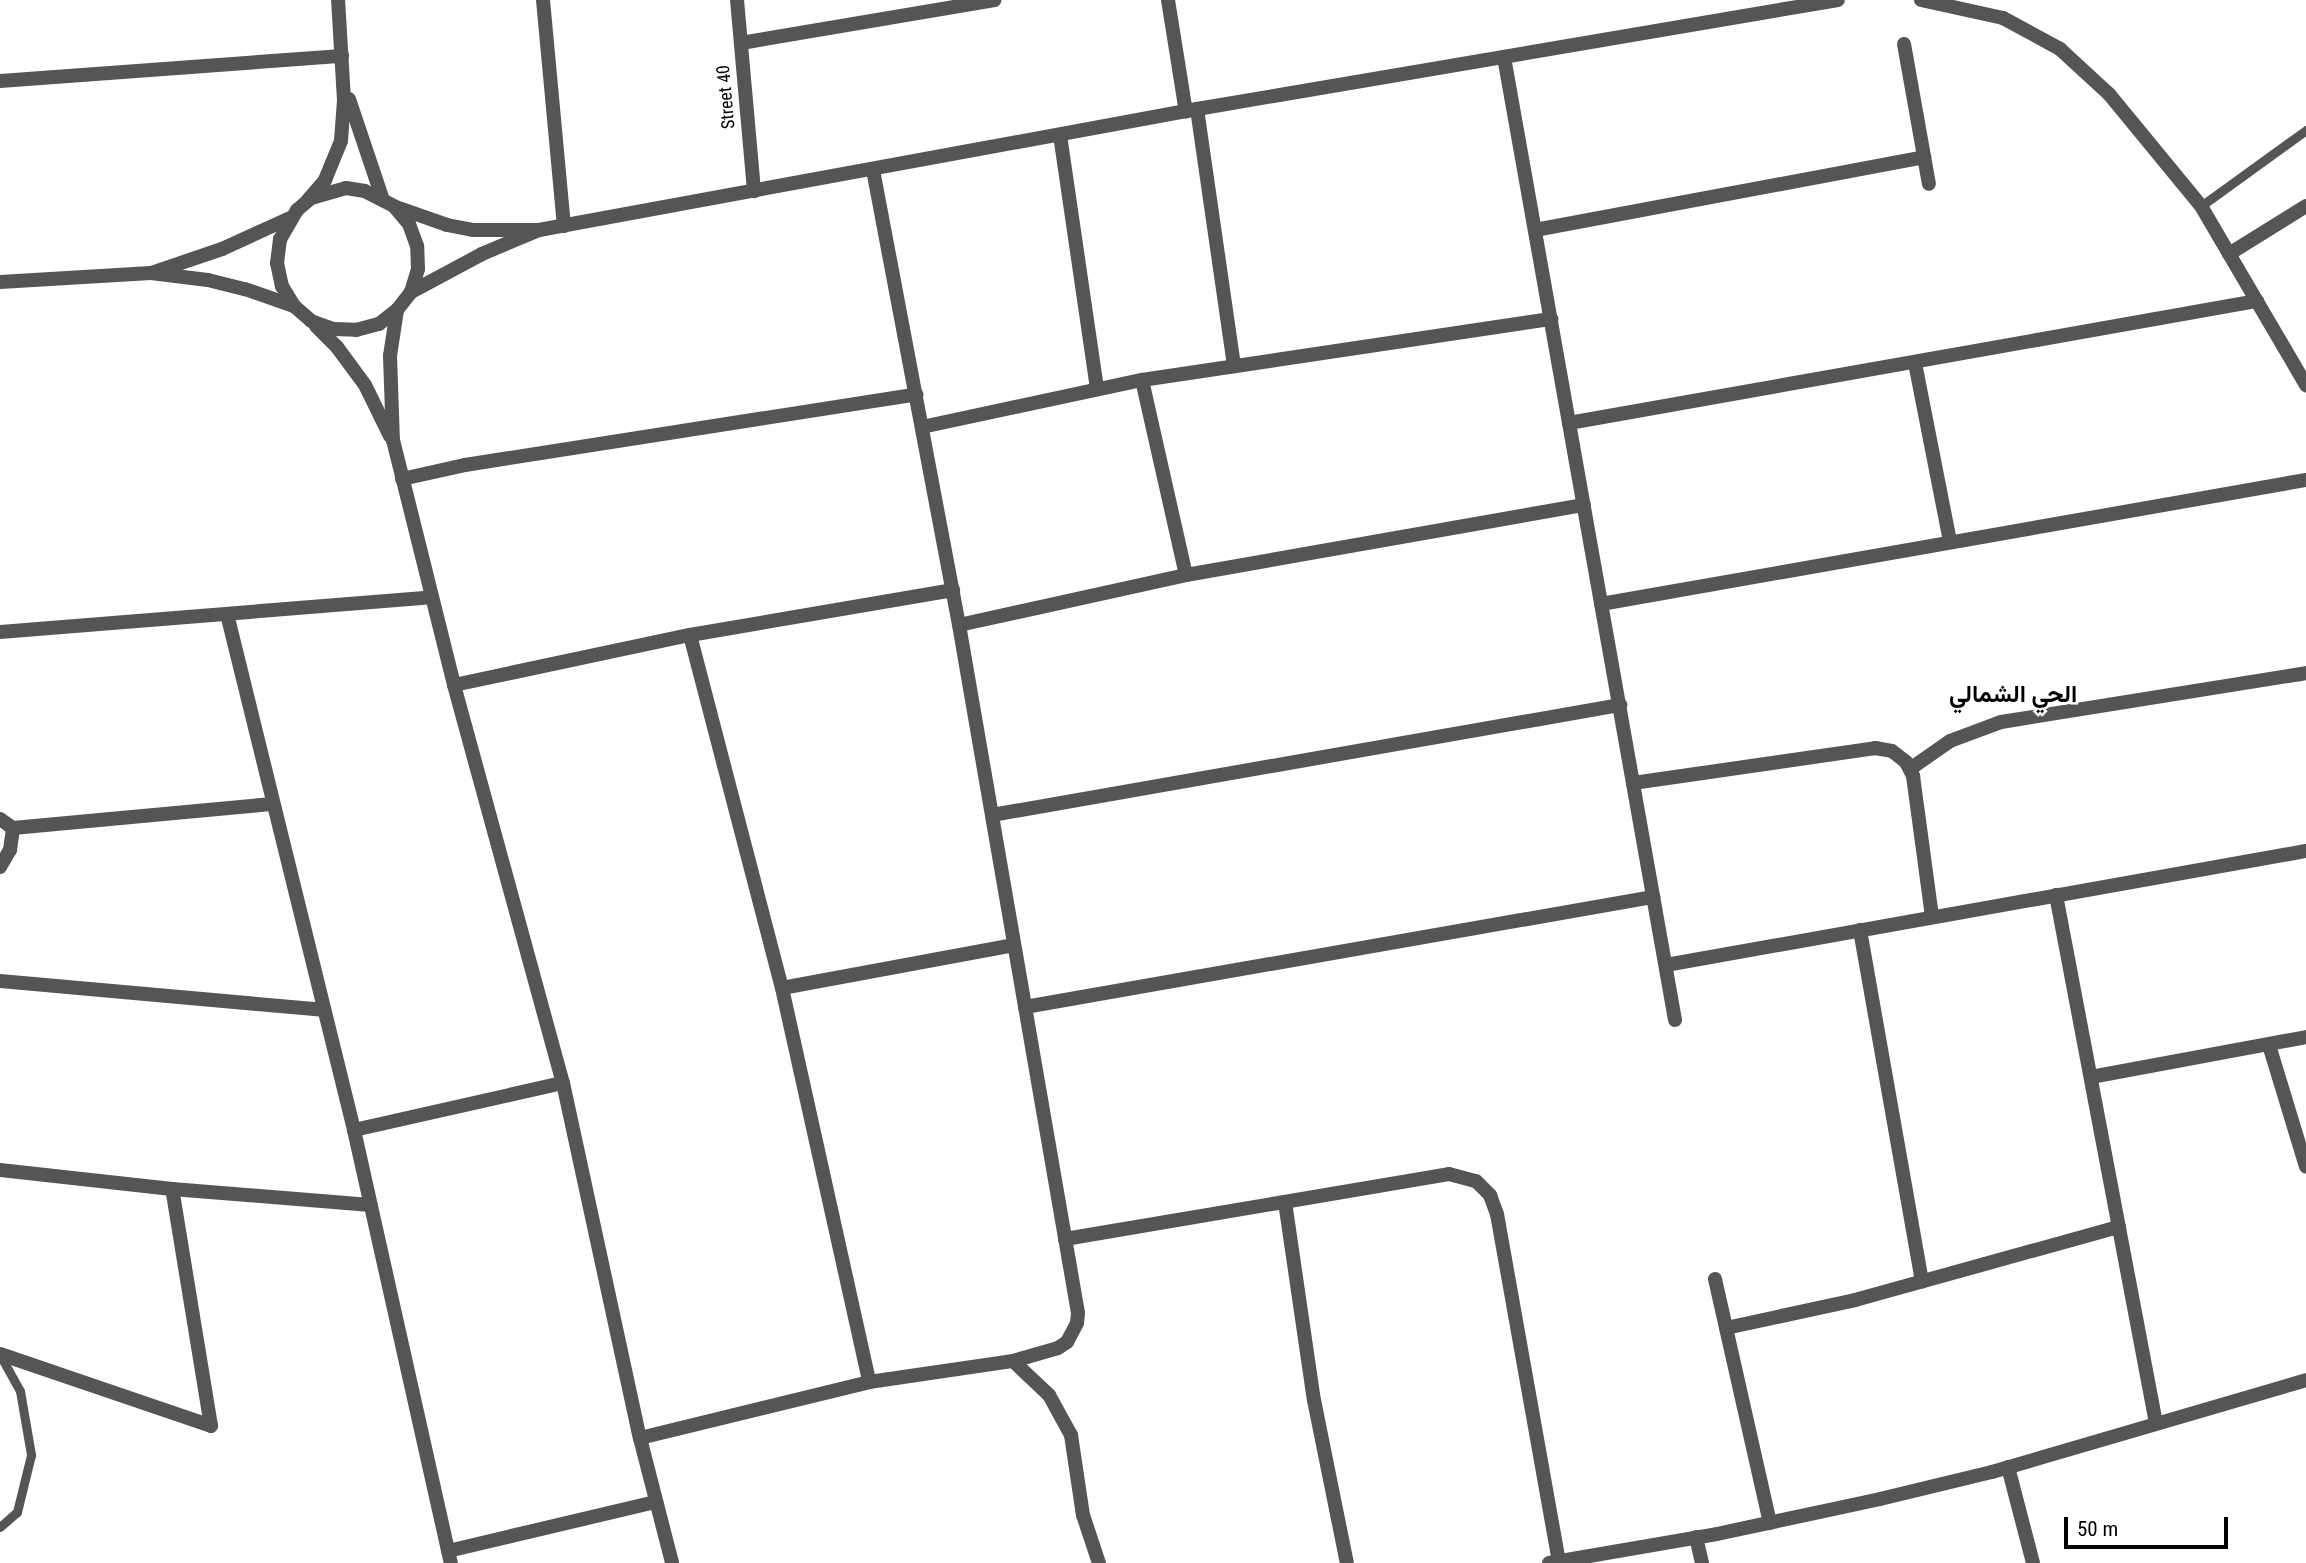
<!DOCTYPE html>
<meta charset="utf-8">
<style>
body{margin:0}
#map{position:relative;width:2306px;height:1563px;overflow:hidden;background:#fff;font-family:"Roboto Condensed",Vazirmatn,sans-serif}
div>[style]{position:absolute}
.service>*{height:9px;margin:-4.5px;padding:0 4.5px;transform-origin:4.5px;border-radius:4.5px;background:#555}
.minor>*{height:14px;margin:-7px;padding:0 7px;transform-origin:7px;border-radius:7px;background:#555}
.tertiary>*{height:14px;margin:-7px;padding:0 7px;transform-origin:7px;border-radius:7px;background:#555}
span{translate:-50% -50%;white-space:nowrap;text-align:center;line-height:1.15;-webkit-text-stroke:5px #fff;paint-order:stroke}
.street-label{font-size:18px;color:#000}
.district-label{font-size:24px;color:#000;font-weight:700}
.scale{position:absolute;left:2064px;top:1517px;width:164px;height:32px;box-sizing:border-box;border:4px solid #000;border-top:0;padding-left:9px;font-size:21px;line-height:24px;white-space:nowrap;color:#000;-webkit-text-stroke:5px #fff;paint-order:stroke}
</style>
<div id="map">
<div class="service">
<i style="left:2201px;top:206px;width:130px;rotate:-35.9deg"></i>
<i style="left:0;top:1355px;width:41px;rotate:60.9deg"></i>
<i style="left:20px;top:1391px;width:65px;rotate:80.2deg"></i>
<i style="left:31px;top:1455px;width:59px;rotate:103.8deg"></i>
<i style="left:17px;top:1512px;width:23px;rotate:139deg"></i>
</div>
<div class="minor">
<i style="left:543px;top:0;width:227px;rotate:84.7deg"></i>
<i style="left:737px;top:0;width:192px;rotate:84.9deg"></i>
<i style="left:1168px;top:0;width:113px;rotate:80.9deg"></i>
<i style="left:741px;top:43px;width:257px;rotate:-9.6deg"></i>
<i style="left:1904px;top:44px;width:142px;rotate:79.9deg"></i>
<i style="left:1504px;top:57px;width:978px;rotate:79.93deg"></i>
<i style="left:0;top:81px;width:343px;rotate:-4.2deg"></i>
<i style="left:349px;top:99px;width:103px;rotate:71.4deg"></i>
<i style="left:1197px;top:109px;width:260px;rotate:81.8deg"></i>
<i style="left:1060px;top:135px;width:257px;rotate:81.7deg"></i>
<i style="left:307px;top:201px;width:28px;rotate:-49deg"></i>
<i style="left:325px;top:180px;width:42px;rotate:-67.7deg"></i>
<i style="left:341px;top:141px;width:41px;rotate:-85.8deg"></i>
<i style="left:344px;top:100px;width:100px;rotate:-93.4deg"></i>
<i style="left:1535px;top:230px;width:396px;rotate:-10.6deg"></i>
<i style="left:2229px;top:254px;width:91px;rotate:-31.9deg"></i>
<i style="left:1915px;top:363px;width:182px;rotate:78.9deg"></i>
<i style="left:1142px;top:380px;width:200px;rotate:77.3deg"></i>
<i style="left:1569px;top:423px;width:699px;rotate:-10.06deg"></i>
<i style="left:922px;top:427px;width:225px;rotate:-12.1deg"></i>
<i style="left:1142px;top:380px;width:414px;rotate:-8.5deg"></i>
<i style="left:402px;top:479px;width:65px;rotate:-12.5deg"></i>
<i style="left:465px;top:465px;width:457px;rotate:-8.9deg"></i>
<i style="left:1601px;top:604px;width:716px;rotate:-9.98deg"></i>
<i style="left:227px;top:614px;width:531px;rotate:76.17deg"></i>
<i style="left:354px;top:1130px;width:444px;rotate:77.4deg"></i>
<i style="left:959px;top:625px;width:232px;rotate:-12.4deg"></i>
<i style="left:1186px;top:575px;width:404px;rotate:-10deg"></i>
<i style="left:0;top:632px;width:432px;rotate:-4.6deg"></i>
<i style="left:690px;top:635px;width:365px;rotate:75.4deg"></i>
<i style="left:782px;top:988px;width:403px;rotate:77.5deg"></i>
<i style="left:454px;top:685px;width:241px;rotate:-12deg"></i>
<i style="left:690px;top:635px;width:267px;rotate:-9.7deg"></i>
<i style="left:1910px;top:769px;width:49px;rotate:-35deg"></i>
<i style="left:1950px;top:741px;width:54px;rotate:-20.4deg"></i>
<i style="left:2001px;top:722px;width:309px;rotate:-9.1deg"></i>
<i style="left:1633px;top:783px;width:245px;rotate:-8.2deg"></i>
<i style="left:1875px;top:748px;width:17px;rotate:10deg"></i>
<i style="left:1892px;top:751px;width:18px;rotate:38deg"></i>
<i style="left:1906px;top:762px;width:16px;rotate:63deg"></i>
<i style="left:1913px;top:776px;width:142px;rotate:82.3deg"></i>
<i style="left:992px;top:815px;width:638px;rotate:-9.94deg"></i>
<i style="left:0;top:819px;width:16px;rotate:35deg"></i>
<i style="left:13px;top:828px;width:261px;rotate:-5.3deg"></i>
<i style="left:0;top:867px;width:20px;rotate:-60deg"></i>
<i style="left:10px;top:850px;width:22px;rotate:-82deg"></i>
<i style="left:2056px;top:895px;width:537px;rotate:79.28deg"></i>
<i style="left:1860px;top:930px;width:357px;rotate:80deg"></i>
<i style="left:1666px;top:965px;width:650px;rotate:-10.1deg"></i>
<i style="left:0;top:981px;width:324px;rotate:5.1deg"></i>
<i style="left:782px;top:988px;width:236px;rotate:-10.5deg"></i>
<i style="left:1025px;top:1007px;width:638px;rotate:-9.94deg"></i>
<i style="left:2269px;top:1045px;width:127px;rotate:73.1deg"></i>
<i style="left:2091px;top:1077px;width:219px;rotate:-10.5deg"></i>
<i style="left:354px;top:1130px;width:214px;rotate:-12.7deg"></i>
<i style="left:0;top:1170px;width:173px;rotate:6.3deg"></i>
<i style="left:172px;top:1189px;width:199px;rotate:4.6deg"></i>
<i style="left:1285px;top:1202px;width:200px;rotate:81.7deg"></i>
<i style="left:1314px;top:1400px;width:166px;rotate:78.6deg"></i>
<i style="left:1065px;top:1239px;width:389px;rotate:-9.6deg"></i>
<i style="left:1449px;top:1174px;width:28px;rotate:15deg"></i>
<i style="left:1476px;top:1181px;width:20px;rotate:45deg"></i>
<i style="left:1490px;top:1195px;width:20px;rotate:70deg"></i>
<i style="left:1497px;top:1214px;width:352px;rotate:79.9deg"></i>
<i style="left:1715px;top:1279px;width:250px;rotate:77.3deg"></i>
<i style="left:1726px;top:1328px;width:132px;rotate:-12.2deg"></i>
<i style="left:1855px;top:1300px;width:274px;rotate:-15.5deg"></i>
<i style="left:0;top:1354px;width:223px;rotate:18.8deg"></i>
<i style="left:211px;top:1426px;width:240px;rotate:-99.3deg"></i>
<i style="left:1013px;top:1361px;width:50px;rotate:43.4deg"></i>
<i style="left:1049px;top:1395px;width:46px;rotate:61.2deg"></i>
<i style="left:1071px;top:1435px;width:81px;rotate:81.5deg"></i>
<i style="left:1083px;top:1515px;width:51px;rotate:71.6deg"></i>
<i style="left:640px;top:1438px;width:236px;rotate:-13.7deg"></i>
<i style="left:869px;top:1382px;width:146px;rotate:-8.3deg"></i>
<i style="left:1013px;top:1361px;width:47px;rotate:-16.1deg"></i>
<i style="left:1058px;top:1348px;width:11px;rotate:-34deg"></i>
<i style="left:1067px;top:1342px;width:21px;rotate:-62deg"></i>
<i style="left:1077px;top:1323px;width:10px;rotate:-84deg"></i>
<i style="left:1078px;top:1313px;width:698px;rotate:-99.81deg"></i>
<i style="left:959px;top:625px;width:464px;rotate:-100.7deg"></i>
<i style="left:2008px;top:1467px;width:99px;rotate:75.4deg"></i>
<i style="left:1696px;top:1537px;width:27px;rotate:77deg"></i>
<i style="left:448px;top:1551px;width:214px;rotate:-13.3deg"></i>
<i style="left:1549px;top:1563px;width:170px;rotate:-9.8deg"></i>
<i style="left:1717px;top:1534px;width:167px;rotate:-12.1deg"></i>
<i style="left:1880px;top:1499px;width:115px;rotate:-13.6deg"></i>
<i style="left:1992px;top:1472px;width:327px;rotate:-16.3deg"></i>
</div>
<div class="tertiary">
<i style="left:1921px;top:0;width:84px;rotate:12.4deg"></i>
<i style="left:2003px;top:18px;width:65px;rotate:28.5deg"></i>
<i style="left:2060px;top:49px;width:67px;rotate:42.6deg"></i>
<i style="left:2109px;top:94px;width:145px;rotate:50.6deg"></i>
<i style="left:2201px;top:206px;width:208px;rotate:59.6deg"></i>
<i style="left:396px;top:207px;width:54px;rotate:19.4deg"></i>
<i style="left:447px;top:225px;width:26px;rotate:11deg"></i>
<i style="left:473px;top:230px;width:66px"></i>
<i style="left:539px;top:230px;width:62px;rotate:157.2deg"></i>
<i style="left:482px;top:254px;width:81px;rotate:151.8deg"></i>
<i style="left:290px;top:218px;width:75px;rotate:155.5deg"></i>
<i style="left:222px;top:249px;width:75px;rotate:161.3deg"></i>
<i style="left:151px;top:273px;width:57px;rotate:7deg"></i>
<i style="left:208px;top:280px;width:38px;rotate:14deg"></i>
<i style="left:245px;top:289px;width:52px;rotate:19.1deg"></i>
<i style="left:294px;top:306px;width:23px;rotate:41deg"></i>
<i style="left:311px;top:321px;width:23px;rotate:20deg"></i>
<i style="left:333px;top:329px;width:23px;rotate:2deg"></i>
<i style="left:356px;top:330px;width:24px;rotate:-15deg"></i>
<i style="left:379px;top:324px;width:23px;rotate:-38deg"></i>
<i style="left:397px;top:310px;width:23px;rotate:-52deg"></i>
<i style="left:411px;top:292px;width:24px;rotate:-73deg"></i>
<i style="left:418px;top:269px;width:23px;rotate:-92deg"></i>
<i style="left:417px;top:246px;width:23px;rotate:-110deg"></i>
<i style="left:409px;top:224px;width:23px;rotate:-130deg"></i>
<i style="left:394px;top:206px;width:33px;rotate:-153deg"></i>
<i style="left:365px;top:191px;width:19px;rotate:-171deg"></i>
<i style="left:346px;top:188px;width:36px;rotate:164deg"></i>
<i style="left:311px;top:198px;width:18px;rotate:139deg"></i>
<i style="left:297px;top:210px;width:34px;rotate:120deg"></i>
<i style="left:280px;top:239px;width:24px;rotate:97deg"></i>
<i style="left:277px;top:263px;width:24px;rotate:78deg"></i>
<i style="left:282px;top:286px;width:23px;rotate:59deg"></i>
<i style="left:539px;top:230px;width:669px;rotate:-10.42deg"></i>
<i style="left:1197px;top:109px;width:650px;rotate:-9.65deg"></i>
<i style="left:0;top:282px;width:151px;rotate:-3.4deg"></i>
<i style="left:397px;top:310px;width:47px;rotate:98.7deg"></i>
<i style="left:390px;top:356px;width:84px;rotate:88deg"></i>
<i style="left:393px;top:440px;width:252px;rotate:76deg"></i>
<i style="left:454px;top:685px;width:413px;rotate:74.7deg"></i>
<i style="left:563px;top:1083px;width:363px;rotate:77.8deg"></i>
<i style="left:640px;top:1438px;width:129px;rotate:75.6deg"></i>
<i style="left:316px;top:326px;width:30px;rotate:45deg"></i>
<i style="left:337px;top:347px;width:47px;rotate:53.6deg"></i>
<i style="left:365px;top:385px;width:57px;rotate:63.9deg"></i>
</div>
<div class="street-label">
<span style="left:726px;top:97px;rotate:-95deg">Street 40</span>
</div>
<div class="district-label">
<span style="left:2013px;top:695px">الحي الشمالي</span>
</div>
<div class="scale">50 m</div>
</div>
